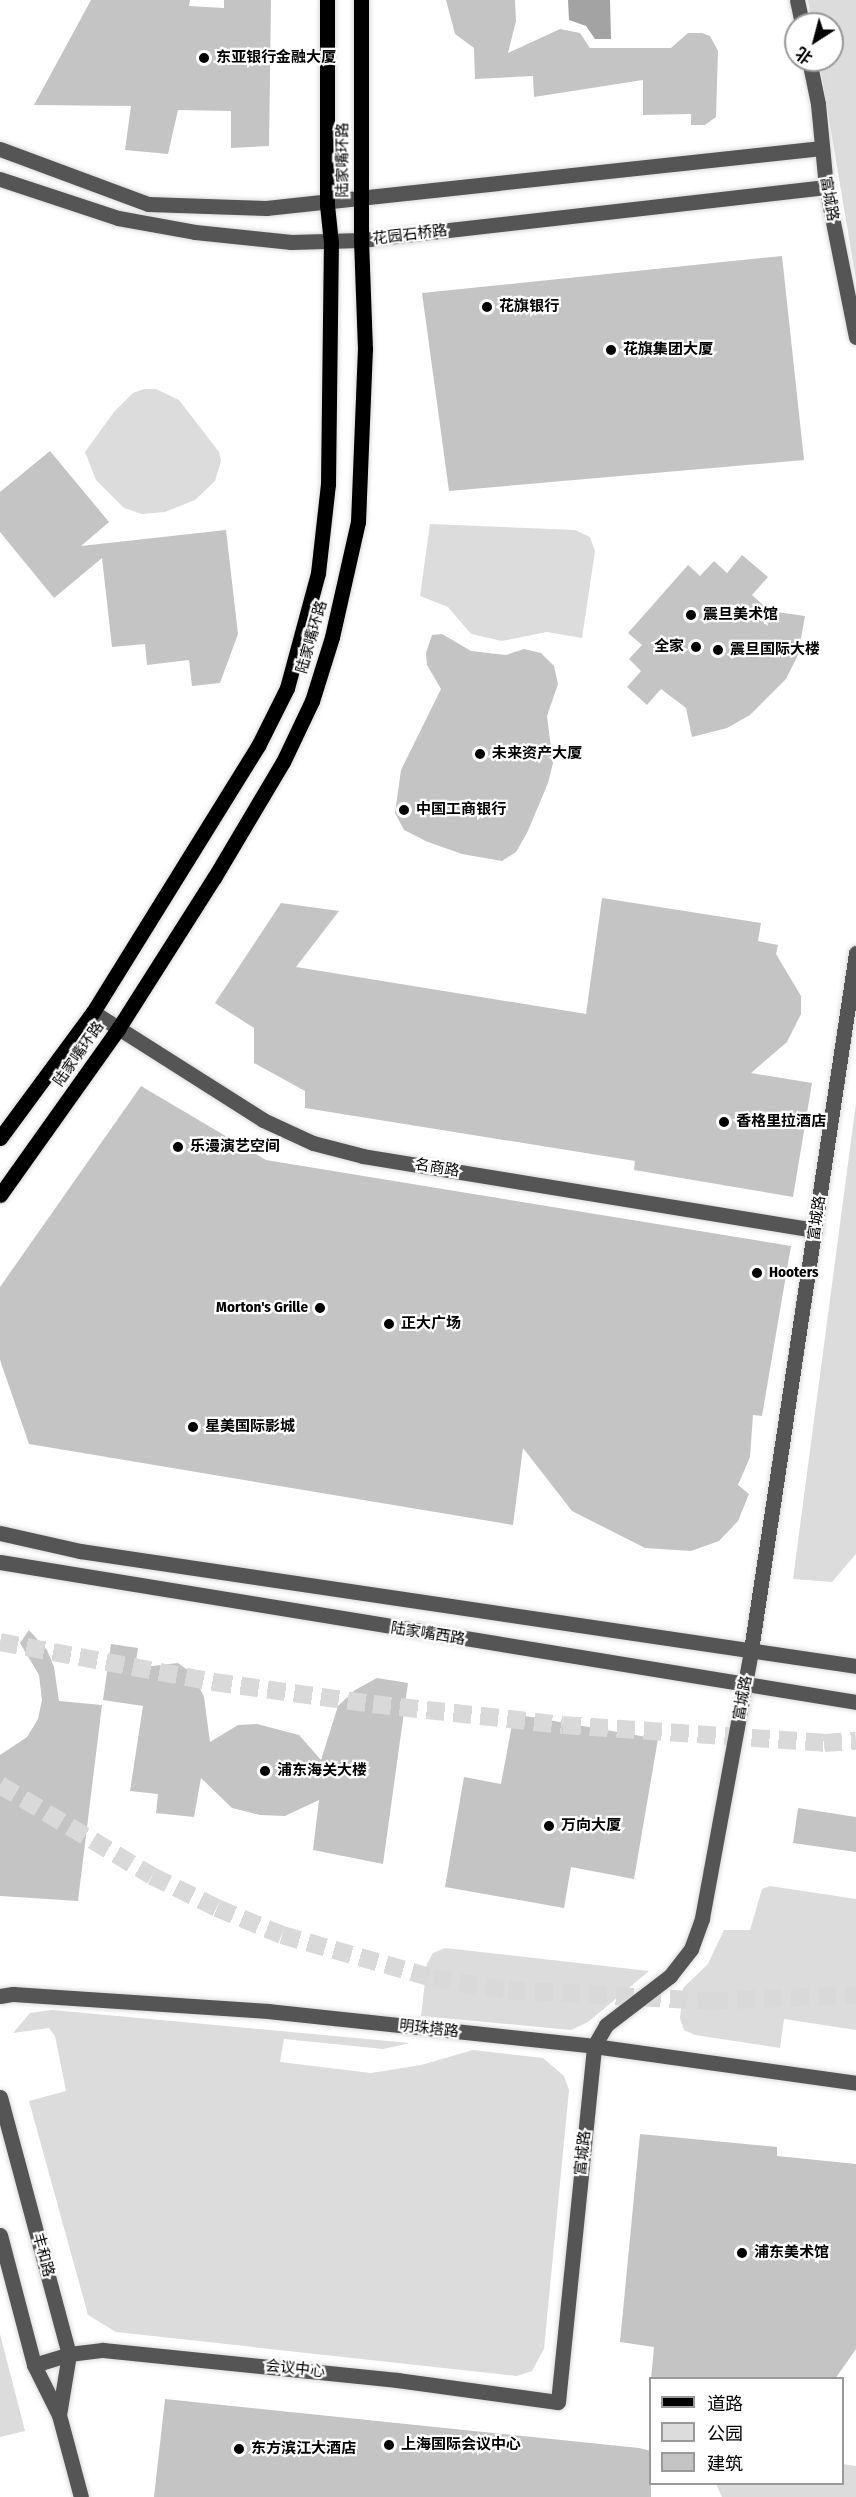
<!DOCTYPE html>
<meta charset="utf-8">
<style>
body{margin:0}
#map{position:relative;width:856px;height:2497px;overflow:hidden;background:#fff;font-family:"Fira Sans Condensed","Noto Sans SC",sans-serif}
div>[style]{position:absolute}
.green>*{inset:0;background:#dcdcdc}
.water>*{inset:0;background:#a3a3a3}
.building>*{inset:0;background:#c4c4c4}
.highway-tunnel>*{height:18px;margin-top:-9px;transform-origin:0;background:repeating-linear-gradient(90deg,#d9d9d9 0 18px,transparent 0 27px)}
.roads{filter:drop-shadow(0 0 2px #dbdbdb) drop-shadow(0 0 2px #dbdbdb)}
.minor>*{height:15px;margin:-7.5px;padding:0 7.5px;transform-origin:7.5px;border-radius:7.5px;background:#555}
.major>*{height:15px;margin:-7.5px;padding:0 7.5px;transform-origin:7.5px;border-radius:7.5px;background:#000}
.dots>*{width:16px;height:16px;translate:-50% -50%;box-sizing:border-box;border:3px solid #fff;border-radius:50%}
span{translate:-50% -50%;white-space:nowrap;text-align:center;line-height:1.15;-webkit-text-stroke:4.5px #fff;paint-order:stroke}
.poi-label{font-size:15px;color:#000;font-weight:700}
.left{translate:0 -50%;text-align:left}
.right{translate:-100% -50%;text-align:right}
.street-label{font-size:15px;color:#000}
.legend{position:absolute;left:649px;top:2377px;width:195px;height:108px;box-sizing:border-box;background:#fff;border:2px solid #999;margin:0;padding:8px 10px;list-style:none;font-size:18px;color:#000}
.legend li{display:flex;align-items:center;gap:12px;height:30px}
.legend b{width:30px;border:2px solid #999}
.north{position:absolute;left:784px;top:12px;width:60px;height:60px;box-sizing:border-box;background:#fff;border:2px solid #999;border-radius:50%;rotate:216deg;font-size:16px;font-weight:700;line-height:24px;text-align:center;color:#000}
.north::after{content:'';display:block;margin:auto;width:21px;height:27px;background:#000;clip-path:polygon(50% 0,100% 100%,50% 72%,0 100%)}
</style>
<div id="map">
<div class="green">
<i style="clip-path:polygon(808px 0,856px 0,856px 280px,819px 60px,832px 60px,832px 24px,812px 24px)"></i>
<i style="clip-path:polygon(144px 389px,156px 389px,179px 400px,219px 452px,221px 461px,215px 481px,195px 500px,165px 512px,142px 514px,124px 508px,96px 480px,85px 452px,114px 412px,133px 393px)"></i>
<i style="clip-path:polygon(430px 524px,575px 530px,590px 537px,595px 551px,582px 638px,547px 632px,502px 641px,471px 634px,448px 607px,420px 596px)"></i>
<i style="clip-path:polygon(856px 1103px,856px 1554px,832px 1582px,793px 1579px)"></i>
<i style="clip-path:polygon(770px 1886px,856px 1899px,856px 2030px,784px 2019px,780px 2048px,695px 2035px,684px 2030px,680px 2018px,683px 1988px,708px 1964px,724px 1930px,750px 1930px,762px 1889px)"></i>
<i style="clip-path:polygon(445px 1948px,649px 1971px,588px 2022px,571px 2030px,421px 2016px,427px 1964px,433px 1953px)"></i>
<i style="clip-path:polygon(52px 2010px,410px 2043px,383px 2049px,284px 2039px,280px 2062px,371px 2073px,421px 2065px,473px 2050px,543px 2058px,564px 2076px,569px 2090px,544px 2349px,532px 2371px,517px 2376px,116px 2332px,88px 2315px,29px 2101px,66px 2091px,55px 2036px,49px 2028px,13px 2033px,30px 2013px)"></i>
<i style="clip-path:polygon(0 2334px,25px 2431px,0 2437px)"></i>
<i style="clip-path:polygon(843px 2464px,856px 2466px,856px 2497px,722px 2497px,716px 2484px,842px 2484px)"></i>
</div>
<div class="water">
<i style="clip-path:polygon(568px 0,610px 0,611px 39px,595px 39px,586px 26px,569px 20px)"></i>
</div>
<div class="building">
<i style="clip-path:polygon(91px 0,190px 0,189px 6px,224px 8px,224px 0,271px 0,269px 146px,231px 148px,231px 111px,178px 110px,168px 154px,125px 150px,131px 106px,34px 105px)"></i>
<i style="clip-path:polygon(446px 0,515px 0,516px 21px,508px 53px,560px 29px,580px 33px,590px 48px,671px 48px,688px 33px,702px 33px,710px 36px,718px 51px,716px 117px,705px 125px,691px 125px,691px 114px,643px 115px,643px 80px,534px 97px,533px 76px,475px 79px,474px 48px,455px 34px)"></i>
<i style="clip-path:polygon(782px 256px,804px 460px,449px 491px,422px 293px)"></i>
<i style="clip-path:polygon(50px 451px,109px 522px,81px 546px,226px 530px,238px 634px,220px 683px,192px 686px,189px 660px,147px 665px,145px 644px,112px 647px,102px 558px,54px 598px,0 532px,0 492px)"></i>
<i style="clip-path:polygon(742px 555px,768px 577px,752px 595px,770px 611px,805px 616px,798px 655px,786px 679px,750px 715px,727px 728px,692px 737px,686px 708px,661px 689px,647px 705px,627px 687px,641px 671px,629px 659px,642px 645px,628px 633px,688px 565px,700px 576px,714px 561px,727px 573px)"></i>
<i style="clip-path:polygon(442px 634px,471px 651px,506px 655px,524px 649px,541px 653px,554px 666px,558px 684px,547px 716px,553px 763px,548px 783px,527px 833px,516px 852px,502px 861px,462px 854px,428px 842px,404px 830px,395px 813px,401px 770px,441px 689px,427px 665px,426px 653px,432px 635px)"></i>
<i style="clip-path:polygon(602px 898px,761px 923px,758px 941px,778px 945px,776px 954px,801px 996px,801px 1014px,787px 1042px,751px 1073px,812px 1083px,793px 1197px,634px 1170px,635px 1161px,305px 1108px,305px 1091px,254px 1063px,254px 1028px,215px 1003px,281px 903px,339px 911px,296px 967px,586px 1014px)"></i>
<i style="clip-path:polygon(141px 1086px,266px 1160px,791px 1246px,762px 1416px,753px 1415px,750px 1457px,738px 1485px,749px 1494px,738px 1521px,719px 1541px,691px 1551px,645px 1548px,572px 1511px,523px 1448px,513px 1525px,29px 1444px,0 1360px,0 1287px)"></i>
<i style="clip-path:polygon(29px 1630px,47px 1650px,54px 1667px,59px 1701px,102px 1705px,78px 1901px,0 1896px,0 1755px,27px 1737px,38px 1719px,42px 1700px,39px 1675px,20px 1643px)"></i>
<i style="clip-path:polygon(111px 1644px,138px 1648px,135px 1668px,178px 1663px,193px 1674px,204px 1697px,210px 1742px,238px 1725px,257px 1724px,299px 1735px,321px 1760px,338px 1706px,355px 1690px,377px 1678px,408px 1683px,383px 1864px,313px 1850px,319px 1800px,285px 1816px,260px 1815px,232px 1808px,201px 1778px,194px 1817px,156px 1813px,158px 1794px,130px 1791px,143px 1706px,103px 1700px)"></i>
<i style="clip-path:polygon(514px 1714px,658px 1739px,634px 1879px,571px 1867px,564px 1908px,445px 1887px,464px 1777px,501px 1784px)"></i>
<i style="clip-path:polygon(798px 1808px,856px 1817px,856px 1852px,793px 1843px)"></i>
<i style="clip-path:polygon(640px 2134px,777px 2147px,777px 2156px,856px 2164px,856px 2349px,835px 2379px,651px 2379px,654px 2347px,620px 2342px)"></i>
<i style="clip-path:polygon(165px 2399px,639px 2448px,651px 2451px,651px 2497px,154px 2497px)"></i>
</div>
<div class="highway-tunnel">
<i style="left:0;top:1642px;width:218px;rotate:10.6deg"></i>
<i style="left:214px;top:1682px;width:161px;rotate:7.9deg"></i>
<i style="left:373px;top:1704px;width:191px;rotate:6.3deg"></i>
<i style="left:563px;top:1725px;width:262px;rotate:3.9deg"></i>
<i style="left:824px;top:1743px;width:32px;rotate:-4deg"></i>
<i style="left:0;top:1785px;width:177px;rotate:30.9deg"></i>
<i style="left:152px;top:1876px;width:72px;rotate:26.2deg"></i>
<i style="left:217px;top:1908px;width:70px;rotate:22.6deg"></i>
<i style="left:282px;top:1935px;width:157px;rotate:15.9deg"></i>
<i style="left:433px;top:1978px;width:76px;rotate:9.1deg"></i>
<i style="left:508px;top:1990px;width:202px;rotate:3.1deg"></i>
<i style="left:710px;top:2001px;width:146px;rotate:-2.4deg"></i>
</div>
<div class="roads">
<div class="minor">
<i style="left:797px;top:0;width:25px;rotate:78deg"></i>
<i style="left:809px;top:60px;width:45px;rotate:78.4deg"></i>
<i style="left:818px;top:104px;width:83px;rotate:84.5deg"></i>
<i style="left:826px;top:187px;width:153px;rotate:78.7deg"></i>
<i style="left:0;top:149px;width:158px;rotate:20.4deg"></i>
<i style="left:148px;top:204px;width:118px;rotate:1.9deg"></i>
<i style="left:266px;top:208px;width:559px;rotate:-6.16deg"></i>
<i style="left:0;top:179px;width:124px;rotate:18.3deg"></i>
<i style="left:118px;top:218px;width:78px;rotate:10.3deg"></i>
<i style="left:195px;top:232px;width:97px;rotate:5.9deg"></i>
<i style="left:291px;top:242px;width:70px;rotate:-1.6deg"></i>
<i style="left:361px;top:240px;width:468px;rotate:-6.5deg"></i>
<i style="left:93px;top:1012px;width:201px;rotate:32.4deg"></i>
<i style="left:263px;top:1120px;width:55px;rotate:24.7deg"></i>
<i style="left:313px;top:1143px;width:52px;rotate:14.6deg"></i>
<i style="left:363px;top:1156px;width:458px;rotate:9.3deg"></i>
<i style="left:0;top:1533px;width:82px;rotate:12.7deg"></i>
<i style="left:80px;top:1551px;width:784px;rotate:8.43deg"></i>
<i style="left:0;top:1562px;width:867px;rotate:9.29deg"></i>
<i style="left:0;top:1996px;width:13px;rotate:-9deg"></i>
<i style="left:13px;top:1994px;width:256px;rotate:3.8deg"></i>
<i style="left:268px;top:2011px;width:328px;rotate:6.1deg"></i>
<i style="left:594px;top:2046px;width:265px;rotate:8deg"></i>
<i style="left:0;top:2097px;width:266px;rotate:75deg"></i>
<i style="left:69px;top:2354px;width:62px;rotate:99.3deg"></i>
<i style="left:0;top:2235px;width:134px;rotate:75.3deg"></i>
<i style="left:34px;top:2365px;width:56px;rotate:63.4deg"></i>
<i style="left:59px;top:2415px;width:85px;rotate:75deg"></i>
<i style="left:34px;top:2365px;width:37px;rotate:-17deg"></i>
<i style="left:69px;top:2354px;width:34px;rotate:-7deg"></i>
<i style="left:103px;top:2350px;width:296px;rotate:5.8deg"></i>
<i style="left:397px;top:2380px;width:162px;rotate:7.8deg"></i>
<i style="left:558px;top:2402px;width:358px;rotate:-84.2deg"></i>
<i style="left:594px;top:2046px;width:24px;rotate:-60deg"></i>
<i style="left:606px;top:2025px;width:81px;rotate:-37.4deg"></i>
<i style="left:670px;top:1976px;width:34px;rotate:-52deg"></i>
<i style="left:691px;top:1949px;width:33px;rotate:-70deg"></i>
<i style="left:702px;top:1918px;width:272px;rotate:-79.6deg"></i>
<i style="left:751px;top:1650px;width:705px;rotate:-81.43deg"></i>
</div>
<div class="major">
<i style="left:0;top:1138px;width:157px;rotate:-53.6deg"></i>
<i style="left:93px;top:1012px;width:313px;rotate:-58.2deg"></i>
<i style="left:258px;top:746px;width:65px;rotate:-63.4deg"></i>
<i style="left:287px;top:688px;width:119px;rotate:-74.9deg"></i>
<i style="left:318px;top:573px;width:90px;rotate:-83.6deg"></i>
<i style="left:328px;top:484px;width:241px;rotate:-89.3deg"></i>
<i style="left:331px;top:243px;width:39px;rotate:-96deg"></i>
<i style="left:327px;top:204px;width:204px;rotate:-90deg"></i>
<i style="left:0;top:1195px;width:204px;rotate:-54.6deg"></i>
<i style="left:118px;top:1029px;width:179px;rotate:-57.6deg"></i>
<i style="left:214px;top:878px;width:135px;rotate:-59.3deg"></i>
<i style="left:283px;top:762px;width:68px;rotate:-64.6deg"></i>
<i style="left:312px;top:701px;width:67px;rotate:-72.6deg"></i>
<i style="left:332px;top:637px;width:118px;rotate:-77.3deg"></i>
<i style="left:358px;top:522px;width:173px;rotate:-87.7deg"></i>
<i style="left:365px;top:349px;width:109px;rotate:-92.1deg"></i>
<i style="left:361px;top:240px;width:240px;rotate:-90deg"></i>
</div>
</div>
<div class="dots">
<i style="left:204px;top:58px;background:#000"></i>
<i style="left:487px;top:307px;background:#000"></i>
<i style="left:611px;top:350px;background:#000"></i>
<i style="left:691px;top:615px;background:#000"></i>
<i style="left:696px;top:647px;background:#000"></i>
<i style="left:718px;top:650px;background:#000"></i>
<i style="left:480px;top:754px;background:#000"></i>
<i style="left:404px;top:810px;background:#000"></i>
<i style="left:724px;top:1122px;background:#000"></i>
<i style="left:178px;top:1147px;background:#000"></i>
<i style="left:757px;top:1273px;background:#000"></i>
<i style="left:320px;top:1308px;background:#000"></i>
<i style="left:389px;top:1324px;background:#000"></i>
<i style="left:193px;top:1427px;background:#000"></i>
<i style="left:265px;top:1771px;background:#000"></i>
<i style="left:549px;top:1826px;background:#000"></i>
<i style="left:742px;top:2253px;background:#000"></i>
<i style="left:389px;top:2445px;background:#000"></i>
<i style="left:239px;top:2449px;background:#000"></i>
</div>
<div class="poi-label">
<span class="left" style="left:216px;top:58px">东亚银行金融大厦</span>
<span class="left" style="left:499px;top:307px">花旗银行</span>
<span class="left" style="left:623px;top:350px">花旗集团大厦</span>
<span class="left" style="left:703px;top:615px">震旦美术馆</span>
<span class="right" style="left:684px;top:647px">全家</span>
<span class="left" style="left:730px;top:650px">震旦国际大楼</span>
<span class="left" style="left:492px;top:754px">未来资产大厦</span>
<span class="left" style="left:416px;top:810px">中国工商银行</span>
<span class="left" style="left:736px;top:1122px">香格里拉酒店</span>
<span class="left" style="left:190px;top:1147px">乐漫演艺空间</span>
<span class="left" style="left:769px;top:1273px">Hooters</span>
<span class="right" style="left:308px;top:1308px">Morton's Grille</span>
<span class="left" style="left:401px;top:1324px">正大广场</span>
<span class="left" style="left:205px;top:1427px">星美国际影城</span>
<span class="left" style="left:277px;top:1771px">浦东海关大楼</span>
<span class="left" style="left:561px;top:1826px">万向大厦</span>
<span class="left" style="left:754px;top:2253px">浦东美术馆</span>
<span class="left" style="left:401px;top:2445px">上海国际会议中心</span>
<span class="left" style="left:251px;top:2449px">东方滨江大酒店</span>
</div>
<div class="street-label">
<span style="left:343px;top:160px;rotate:-90deg">陆家嘴环路</span>
<span style="left:829px;top:199px;rotate:80deg">富城路</span>
<span style="left:410px;top:235px;rotate:-7deg">花园石桥路</span>
<span style="left:312px;top:637px;rotate:-74deg">陆家嘴环路</span>
<span style="left:79px;top:1054px;rotate:-55deg">陆家嘴环路</span>
<span style="left:437px;top:1168px;rotate:9deg">名商路</span>
<span style="left:817px;top:1218px;rotate:-82deg">富城路</span>
<span style="left:428px;top:1634px;rotate:9deg">陆家嘴西路</span>
<span style="left:743px;top:1698px;rotate:-80deg">富城路</span>
<span style="left:429px;top:2029px;rotate:6deg">明珠塔路</span>
<span style="left:583px;top:2153px;rotate:-84deg">富城路</span>
<span style="left:43px;top:2255px;rotate:75deg">丰和路</span>
<span style="left:295px;top:2369px;rotate:6deg">会议中心</span>
</div>
<ul class="legend">
<li><b style="height:8px;background:#000"></b>道路</li>
<li><b style="height:16px;background:#dcdcdc"></b>公园</li>
<li><b style="height:16px;background:#c4c4c4"></b>建筑</li>
</ul>
<div class="north">北</div>
</div>
